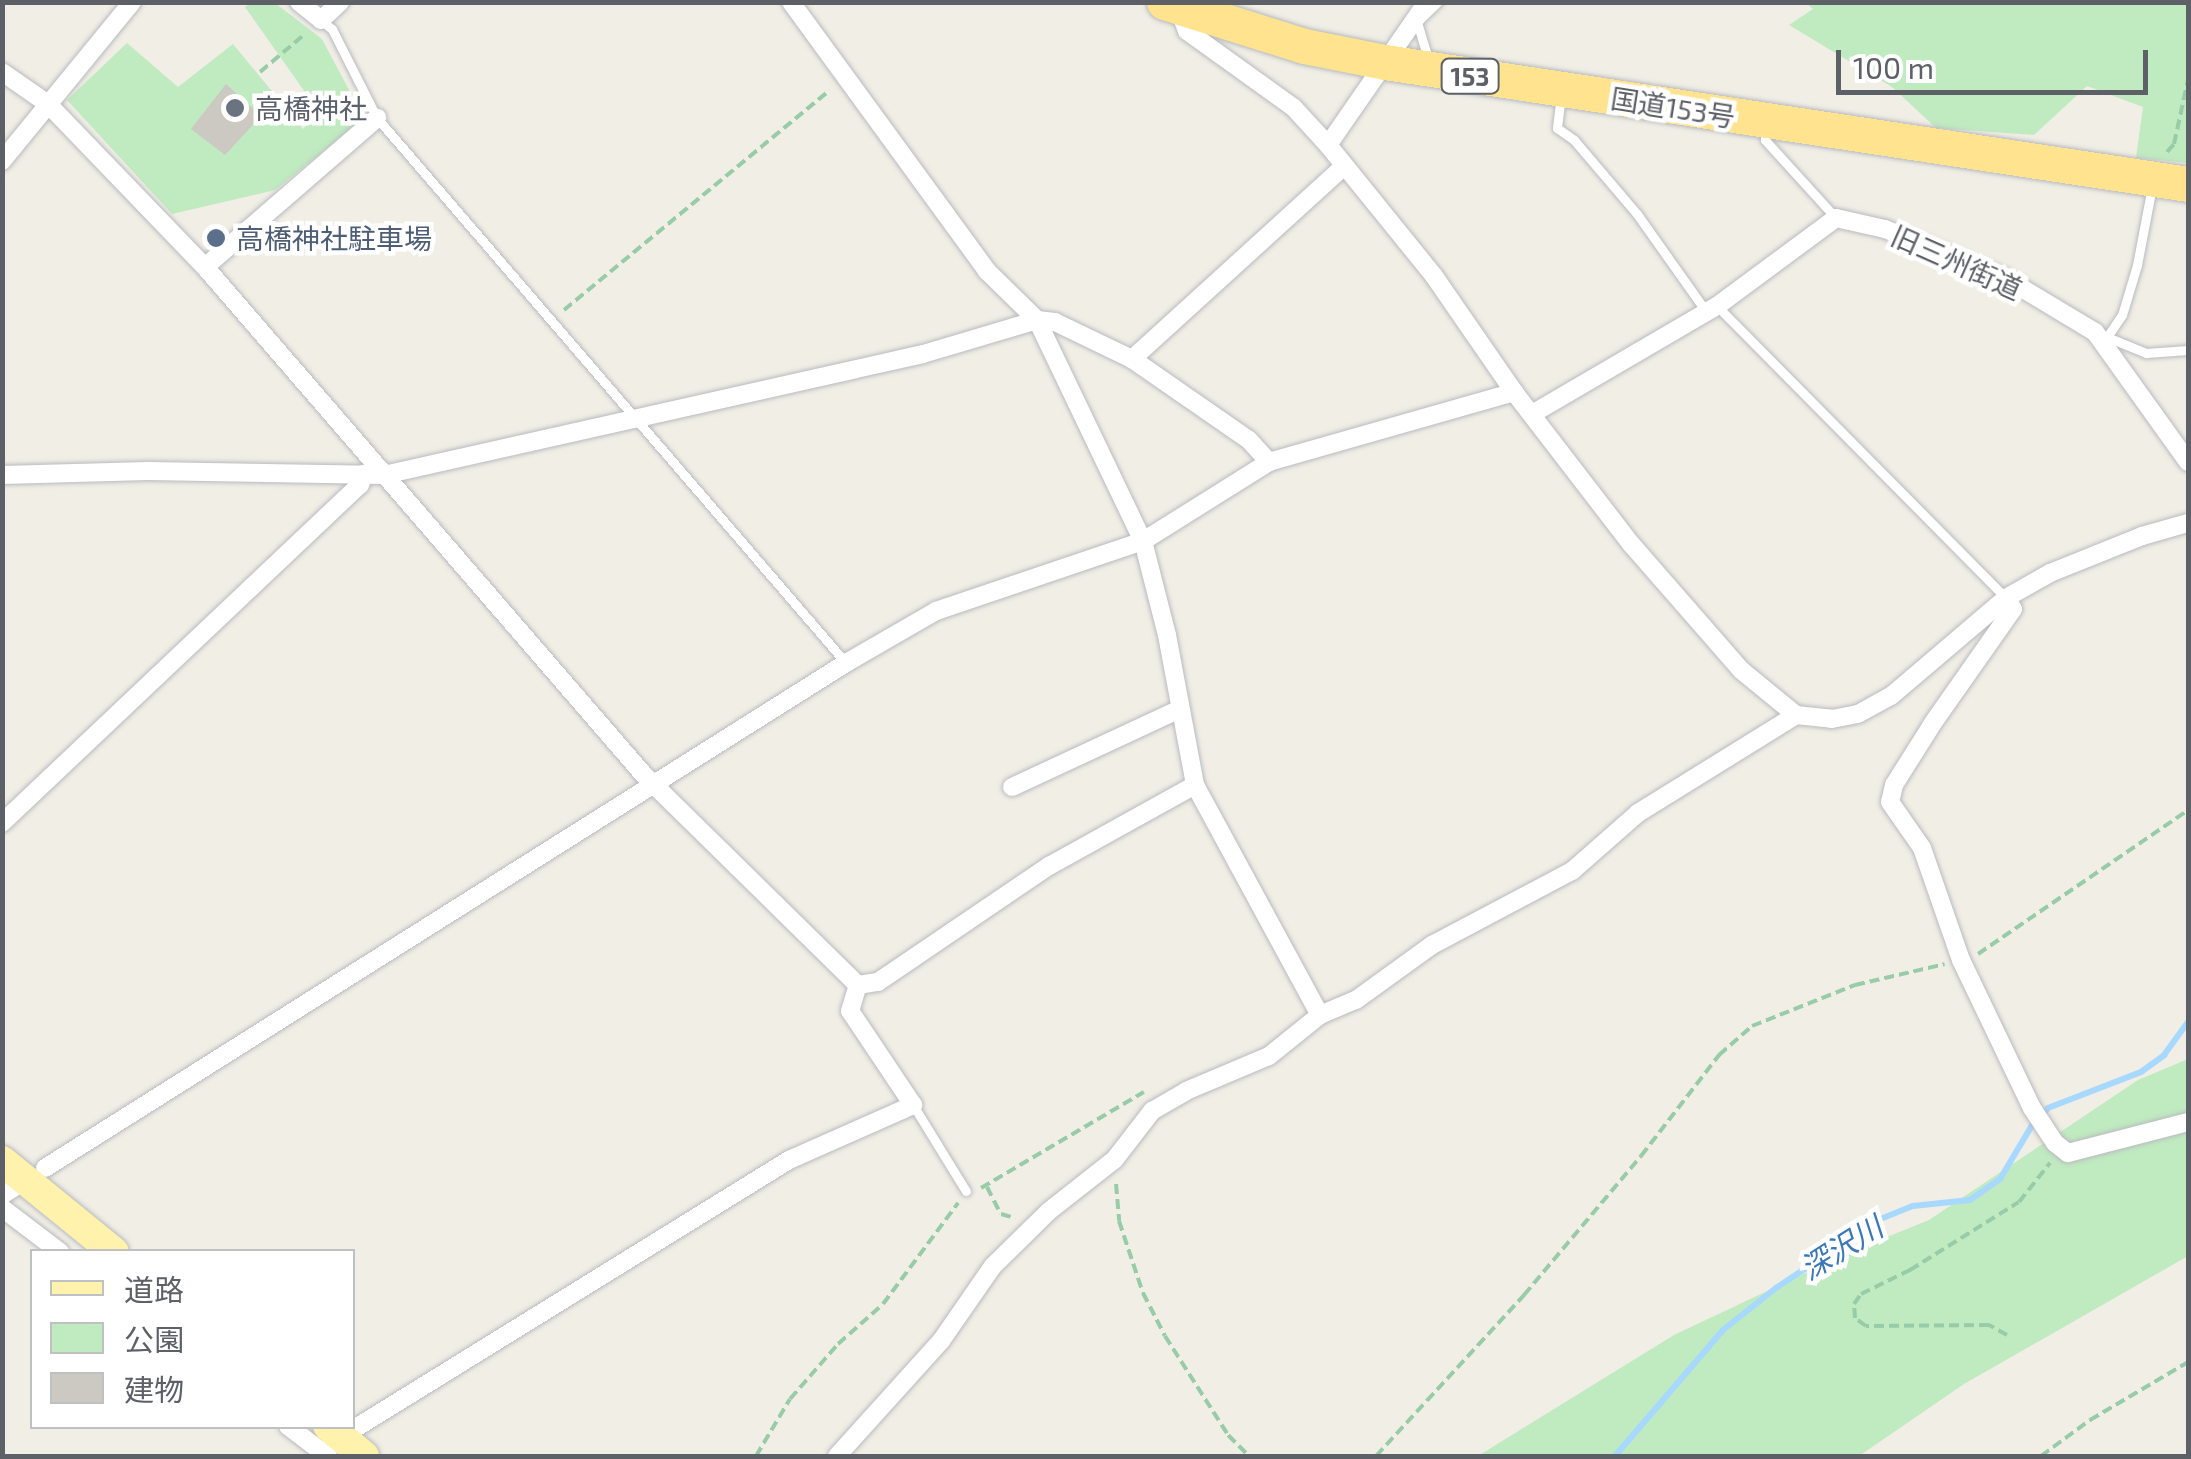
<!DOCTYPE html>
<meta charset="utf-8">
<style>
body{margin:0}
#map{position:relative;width:2191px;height:1459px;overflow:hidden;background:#f1eee5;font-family:"Exo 2","Noto Sans JP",sans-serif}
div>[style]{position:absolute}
.green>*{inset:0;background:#c0eac0}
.stream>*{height:6px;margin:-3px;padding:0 3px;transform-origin:3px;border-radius:3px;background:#a7d8ff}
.building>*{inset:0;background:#ccc8c2}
.path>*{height:4px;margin-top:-2px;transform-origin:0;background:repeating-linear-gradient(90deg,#98cca8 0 10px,transparent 0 15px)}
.roads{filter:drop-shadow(0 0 2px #b8bbc0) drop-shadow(0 0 2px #b8bbc0)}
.lane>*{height:9px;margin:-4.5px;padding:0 4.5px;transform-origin:4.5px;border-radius:4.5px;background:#fff}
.street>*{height:18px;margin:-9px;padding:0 9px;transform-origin:9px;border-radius:9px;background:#fff}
.primary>*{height:30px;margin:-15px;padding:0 15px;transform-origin:15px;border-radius:15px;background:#fff2ac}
.highway>*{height:35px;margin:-17.5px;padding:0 17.5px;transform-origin:17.5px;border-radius:17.5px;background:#ffe38e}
.dots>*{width:28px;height:28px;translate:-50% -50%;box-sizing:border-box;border:5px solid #fff;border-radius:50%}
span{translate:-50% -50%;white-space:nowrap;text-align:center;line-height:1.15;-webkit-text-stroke:9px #fff;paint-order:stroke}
.shield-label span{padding:2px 8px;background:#fff;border:2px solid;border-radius:8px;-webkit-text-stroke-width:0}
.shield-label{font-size:25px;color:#5d6167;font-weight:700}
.street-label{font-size:28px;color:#5d6167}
.worship-label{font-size:28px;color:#5b616d}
.left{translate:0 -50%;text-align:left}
.service-label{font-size:28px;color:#4e5e75}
.water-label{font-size:30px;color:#3a78ba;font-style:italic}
.frame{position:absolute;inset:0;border:5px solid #5d6167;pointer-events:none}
.legend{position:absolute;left:30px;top:1249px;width:325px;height:180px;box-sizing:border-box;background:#fff;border:2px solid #bec0c2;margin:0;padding:12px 18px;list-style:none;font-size:30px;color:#5d6167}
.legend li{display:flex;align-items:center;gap:20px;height:50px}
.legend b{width:50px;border:2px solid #bec0c2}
.scale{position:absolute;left:1836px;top:50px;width:312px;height:45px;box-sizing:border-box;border:5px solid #5d6167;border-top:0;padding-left:12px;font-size:30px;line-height:35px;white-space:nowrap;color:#5d6167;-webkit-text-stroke:8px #fff;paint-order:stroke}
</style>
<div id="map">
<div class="green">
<i style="clip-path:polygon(251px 3px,275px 3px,322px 39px,364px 118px,275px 190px,172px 214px,67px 100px,127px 43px,178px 87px,233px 44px,303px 129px,319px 112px,245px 7px)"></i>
<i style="clip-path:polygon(1806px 3px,2188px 3px,2188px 163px,2136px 158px,2143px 107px,2087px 86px,2034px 135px,1936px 128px,1892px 87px,1789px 25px,1813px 9px)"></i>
<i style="clip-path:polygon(2188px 1059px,2188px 1256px,1964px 1384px,1859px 1456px,1478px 1456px,1674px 1335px,1850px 1252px,1929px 1220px,2138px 1080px)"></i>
</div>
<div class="stream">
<i style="left:1615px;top:1456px;width:166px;rotate:-49.4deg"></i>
<i style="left:1723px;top:1330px;width:68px;rotate:-38.4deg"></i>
<i style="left:1776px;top:1288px;width:123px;rotate:-33.7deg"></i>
<i style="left:1878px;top:1220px;width:38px;rotate:-22deg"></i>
<i style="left:1913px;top:1206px;width:57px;rotate:-6deg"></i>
<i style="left:1970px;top:1200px;width:37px;rotate:-35deg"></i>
<i style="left:2000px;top:1179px;width:61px;rotate:-59.2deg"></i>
<i style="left:2031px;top:1127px;width:25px;rotate:-48deg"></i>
<i style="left:2048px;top:1108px;width:100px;rotate:-21.2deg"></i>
<i style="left:2141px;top:1072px;width:29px;rotate:-36deg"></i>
<i style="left:2164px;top:1055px;width:41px;rotate:-54deg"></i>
</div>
<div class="building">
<i style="clip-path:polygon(226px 84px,261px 116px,225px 155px,191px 129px)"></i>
</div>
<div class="path">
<i style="left:260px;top:72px;width:60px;rotate:-40.3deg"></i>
<i style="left:2167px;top:152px;width:11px;rotate:-49deg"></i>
<i style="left:2174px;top:144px;width:66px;rotate:-77.7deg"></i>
<i style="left:564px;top:310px;width:345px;rotate:-39.6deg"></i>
<i style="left:1978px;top:954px;width:255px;rotate:-34.4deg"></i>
<i style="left:1116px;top:1184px;width:37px;rotate:85deg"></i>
<i style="left:1119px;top:1221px;width:76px;rotate:71.6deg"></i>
<i style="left:1143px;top:1293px;width:48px;rotate:62.9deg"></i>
<i style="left:1165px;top:1336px;width:117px;rotate:57.5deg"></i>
<i style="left:1228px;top:1435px;width:30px;rotate:45deg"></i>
<i style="left:987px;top:1187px;width:30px;rotate:63deg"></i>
<i style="left:1001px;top:1214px;width:15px;rotate:16deg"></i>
<i style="left:981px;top:1188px;width:189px;rotate:-30.5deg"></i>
<i style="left:2007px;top:1335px;width:21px;rotate:-151deg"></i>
<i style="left:1989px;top:1325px;width:123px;rotate:179.5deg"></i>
<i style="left:1866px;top:1326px;width:14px;rotate:-144deg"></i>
<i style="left:1855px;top:1318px;width:14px;rotate:-94deg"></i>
<i style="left:1854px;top:1304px;width:12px;rotate:-55deg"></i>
<i style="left:1861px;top:1294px;width:55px;rotate:-26.1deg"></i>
<i style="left:1910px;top:1270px;width:128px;rotate:-32deg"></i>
<i style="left:2019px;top:1202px;width:50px;rotate:-51.5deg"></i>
<i style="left:756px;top:1456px;width:66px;rotate:-59.2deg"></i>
<i style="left:790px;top:1399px;width:73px;rotate:-48.9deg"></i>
<i style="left:838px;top:1344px;width:60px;rotate:-41.6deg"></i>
<i style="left:883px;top:1304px;width:126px;rotate:-53.4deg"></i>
<i style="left:1376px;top:1456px;width:219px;rotate:-47.4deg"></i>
<i style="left:1524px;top:1295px;width:182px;rotate:-49.9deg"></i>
<i style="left:1641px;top:1156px;width:128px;rotate:-52.3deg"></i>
<i style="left:1719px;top:1055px;width:44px;rotate:-41.3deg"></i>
<i style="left:1752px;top:1026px;width:111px;rotate:-21.7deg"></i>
<i style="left:1855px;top:985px;width:92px;rotate:-13.1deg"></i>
<i style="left:2041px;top:1456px;width:61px;rotate:-36.3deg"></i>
<i style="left:2090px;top:1420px;width:114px;rotate:-30.6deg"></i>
</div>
<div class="roads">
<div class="lane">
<i style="left:322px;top:21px;width:13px;rotate:39deg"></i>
<i style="left:332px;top:29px;width:100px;rotate:63.2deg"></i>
<i style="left:377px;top:118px;width:719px;rotate:49.29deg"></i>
<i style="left:1429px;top:62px;width:42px;rotate:-106.7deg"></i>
<i style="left:1417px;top:22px;width:29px;rotate:-44deg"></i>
<i style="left:1561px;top:95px;width:33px;rotate:97deg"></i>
<i style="left:1557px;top:128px;width:21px;rotate:35deg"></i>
<i style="left:1574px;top:140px;width:97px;rotate:49.6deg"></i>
<i style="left:1637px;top:214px;width:121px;rotate:54.7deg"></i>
<i style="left:1766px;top:128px;width:12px;rotate:95deg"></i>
<i style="left:1765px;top:140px;width:105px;rotate:47.7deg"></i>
<i style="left:1717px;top:306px;width:411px;rotate:45.3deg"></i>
<i style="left:2102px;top:335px;width:48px;rotate:22.2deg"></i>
<i style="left:2146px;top:353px;width:42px;rotate:-4.1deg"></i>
<i style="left:2107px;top:337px;width:27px;rotate:-56deg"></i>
<i style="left:2122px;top:315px;width:52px;rotate:-73.3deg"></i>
<i style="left:2137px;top:265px;width:80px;rotate:-79.2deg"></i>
<i style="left:913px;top:1105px;width:101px;rotate:58.4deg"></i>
</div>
<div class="street">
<i style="left:299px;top:2px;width:28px;rotate:39deg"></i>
<i style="left:321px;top:20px;width:26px;rotate:-43deg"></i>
<i style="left:791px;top:2px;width:333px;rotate:53.9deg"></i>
<i style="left:987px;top:271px;width:70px;rotate:44.4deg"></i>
<i style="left:1037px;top:320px;width:245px;rotate:64.4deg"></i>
<i style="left:1143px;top:541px;width:97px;rotate:75.7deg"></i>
<i style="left:1167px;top:635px;width:153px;rotate:79.4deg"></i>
<i style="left:1195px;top:785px;width:262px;rotate:61.5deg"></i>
<i style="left:1179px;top:9px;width:23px;rotate:70deg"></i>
<i style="left:1187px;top:31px;width:132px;rotate:35.7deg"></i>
<i style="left:1294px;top:108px;width:50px;rotate:47.4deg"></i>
<i style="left:1328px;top:145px;width:169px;rotate:51deg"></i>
<i style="left:1434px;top:276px;width:141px;rotate:55.4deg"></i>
<i style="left:1514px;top:392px;width:193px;rotate:52.4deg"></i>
<i style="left:1632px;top:545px;width:166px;rotate:48.9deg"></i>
<i style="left:1741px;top:670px;width:71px;rotate:39.3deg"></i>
<i style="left:1796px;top:715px;width:36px;rotate:6deg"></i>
<i style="left:1832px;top:719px;width:26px;rotate:-11deg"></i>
<i style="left:1858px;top:714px;width:38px;rotate:-29deg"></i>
<i style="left:1891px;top:696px;width:151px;rotate:-40.4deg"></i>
<i style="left:2006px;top:598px;width:51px;rotate:-29.6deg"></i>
<i style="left:2050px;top:573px;width:99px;rotate:-21.9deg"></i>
<i style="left:2142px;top:536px;width:48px;rotate:-15.8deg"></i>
<i style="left:2px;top:72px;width:56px;rotate:34.8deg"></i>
<i style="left:48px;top:104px;width:226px;rotate:46.1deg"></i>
<i style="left:205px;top:267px;width:671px;rotate:49.17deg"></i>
<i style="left:644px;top:775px;width:300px;rotate:44.5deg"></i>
<i style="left:1328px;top:145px;width:174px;rotate:-55.3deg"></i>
<i style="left:2px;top:161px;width:205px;rotate:-50.7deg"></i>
<i style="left:205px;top:267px;width:228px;rotate:-40.9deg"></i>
<i style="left:1132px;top:359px;width:287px;rotate:-42.3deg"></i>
<i style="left:1532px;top:414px;width:214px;rotate:-30.3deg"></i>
<i style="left:1717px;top:306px;width:148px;rotate:-36.5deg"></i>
<i style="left:1836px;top:218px;width:50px;rotate:12.7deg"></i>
<i style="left:1885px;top:229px;width:130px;rotate:22.2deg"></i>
<i style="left:2005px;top:278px;width:105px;rotate:31deg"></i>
<i style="left:2095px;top:332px;width:160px;rotate:54.4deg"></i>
<i style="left:2px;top:475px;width:146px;rotate:-1.6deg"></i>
<i style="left:148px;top:471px;width:236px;rotate:1deg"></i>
<i style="left:384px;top:475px;width:552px;rotate:-12.65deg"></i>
<i style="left:923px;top:354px;width:119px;rotate:-16.6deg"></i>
<i style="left:1037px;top:320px;width:18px;rotate:6deg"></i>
<i style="left:1055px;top:322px;width:85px;rotate:25.7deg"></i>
<i style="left:1132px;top:359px;width:142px;rotate:34.7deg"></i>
<i style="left:1249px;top:440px;width:30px;rotate:48deg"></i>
<i style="left:2006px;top:598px;width:13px;rotate:58deg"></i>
<i style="left:2013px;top:609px;width:139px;rotate:125.1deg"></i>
<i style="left:1933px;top:723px;width:73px;rotate:122.2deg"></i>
<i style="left:1894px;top:785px;width:17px;rotate:103deg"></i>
<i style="left:1890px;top:802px;width:56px;rotate:55.2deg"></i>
<i style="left:1922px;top:848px;width:119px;rotate:70.8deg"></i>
<i style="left:1961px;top:960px;width:164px;rotate:64.4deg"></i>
<i style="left:2032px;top:1108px;width:42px;rotate:56.7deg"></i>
<i style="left:2055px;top:1143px;width:16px;rotate:38deg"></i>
<i style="left:2068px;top:1153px;width:124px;rotate:-14.5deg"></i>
<i style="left:1012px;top:787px;width:183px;rotate:-24.9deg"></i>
<i style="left:2px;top:823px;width:492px;rotate:-43.4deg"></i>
<i style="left:360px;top:485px;width:12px;rotate:-70deg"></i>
<i style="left:858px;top:985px;width:20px;rotate:-9deg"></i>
<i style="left:878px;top:982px;width:207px;rotate:-34.2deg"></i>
<i style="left:1049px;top:866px;width:167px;rotate:-29deg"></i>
<i style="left:45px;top:1168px;width:947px;rotate:-32.23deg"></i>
<i style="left:846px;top:663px;width:104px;rotate:-30deg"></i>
<i style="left:936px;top:611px;width:219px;rotate:-18.7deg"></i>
<i style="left:1143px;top:541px;width:149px;rotate:-32.1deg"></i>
<i style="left:1269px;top:462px;width:255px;rotate:-15.9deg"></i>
<i style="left:2px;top:1195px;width:15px;rotate:-32deg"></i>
<i style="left:2px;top:1208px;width:73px;rotate:37.2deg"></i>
<i style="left:288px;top:1426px;width:43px;rotate:37.4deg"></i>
<i style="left:321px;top:1456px;width:28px;rotate:-44deg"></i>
<i style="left:341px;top:1437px;width:527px;rotate:-31.73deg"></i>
<i style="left:789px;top:1160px;width:136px;rotate:-23.9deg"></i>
<i style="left:913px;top:1105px;width:113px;rotate:-123.8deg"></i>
<i style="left:850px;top:1011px;width:27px;rotate:-73deg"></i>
<i style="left:837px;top:1456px;width:155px;rotate:-47.9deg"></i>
<i style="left:941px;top:1341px;width:91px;rotate:-55.3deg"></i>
<i style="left:993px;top:1266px;width:78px;rotate:-44.5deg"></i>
<i style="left:1049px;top:1211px;width:84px;rotate:-38.2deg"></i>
<i style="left:1115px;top:1159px;width:61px;rotate:-52.4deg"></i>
<i style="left:1152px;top:1111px;width:39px;rotate:-30deg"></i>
<i style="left:1186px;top:1091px;width:90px;rotate:-22.9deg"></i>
<i style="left:1269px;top:1056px;width:65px;rotate:-38.8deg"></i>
<i style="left:1320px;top:1015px;width:39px;rotate:-23deg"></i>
<i style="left:1356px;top:1000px;width:94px;rotate:-35.9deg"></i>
<i style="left:1432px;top:945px;width:158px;rotate:-27.9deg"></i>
<i style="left:1572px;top:871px;width:88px;rotate:-41.3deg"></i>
<i style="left:1638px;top:813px;width:186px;rotate:-31.8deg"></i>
</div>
<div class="primary">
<i style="left:2px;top:1161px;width:144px;rotate:39.1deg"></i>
<i style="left:328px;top:1426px;width:47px;rotate:39.8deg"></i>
</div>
<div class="highway">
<i style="left:1164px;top:2px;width:147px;rotate:17.4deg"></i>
<i style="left:1304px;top:46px;width:83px;rotate:11.2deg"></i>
<i style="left:1385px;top:62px;width:812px;rotate:8.64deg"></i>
</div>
</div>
<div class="dots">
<i style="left:235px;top:108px;background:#6b7280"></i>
<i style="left:216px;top:238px;background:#5c6f8a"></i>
</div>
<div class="shield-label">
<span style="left:1470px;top:76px">153</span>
</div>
<div class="street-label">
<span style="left:1673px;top:107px;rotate:9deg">国道153号</span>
<span style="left:1957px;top:262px;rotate:24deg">旧三州街道</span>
</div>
<div class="worship-label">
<span class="left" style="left:255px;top:108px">高橋神社</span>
</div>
<div class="service-label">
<span class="left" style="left:236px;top:238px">高橋神社駐車場</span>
</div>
<div class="water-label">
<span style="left:1841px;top:1247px;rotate:-32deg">深沢川</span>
</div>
<div class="frame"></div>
<ul class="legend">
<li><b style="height:12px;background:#fff2ac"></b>道路</li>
<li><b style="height:28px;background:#c0eac0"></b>公園</li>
<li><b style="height:28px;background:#ccc8c2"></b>建物</li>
</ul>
<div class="scale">100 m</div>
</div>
